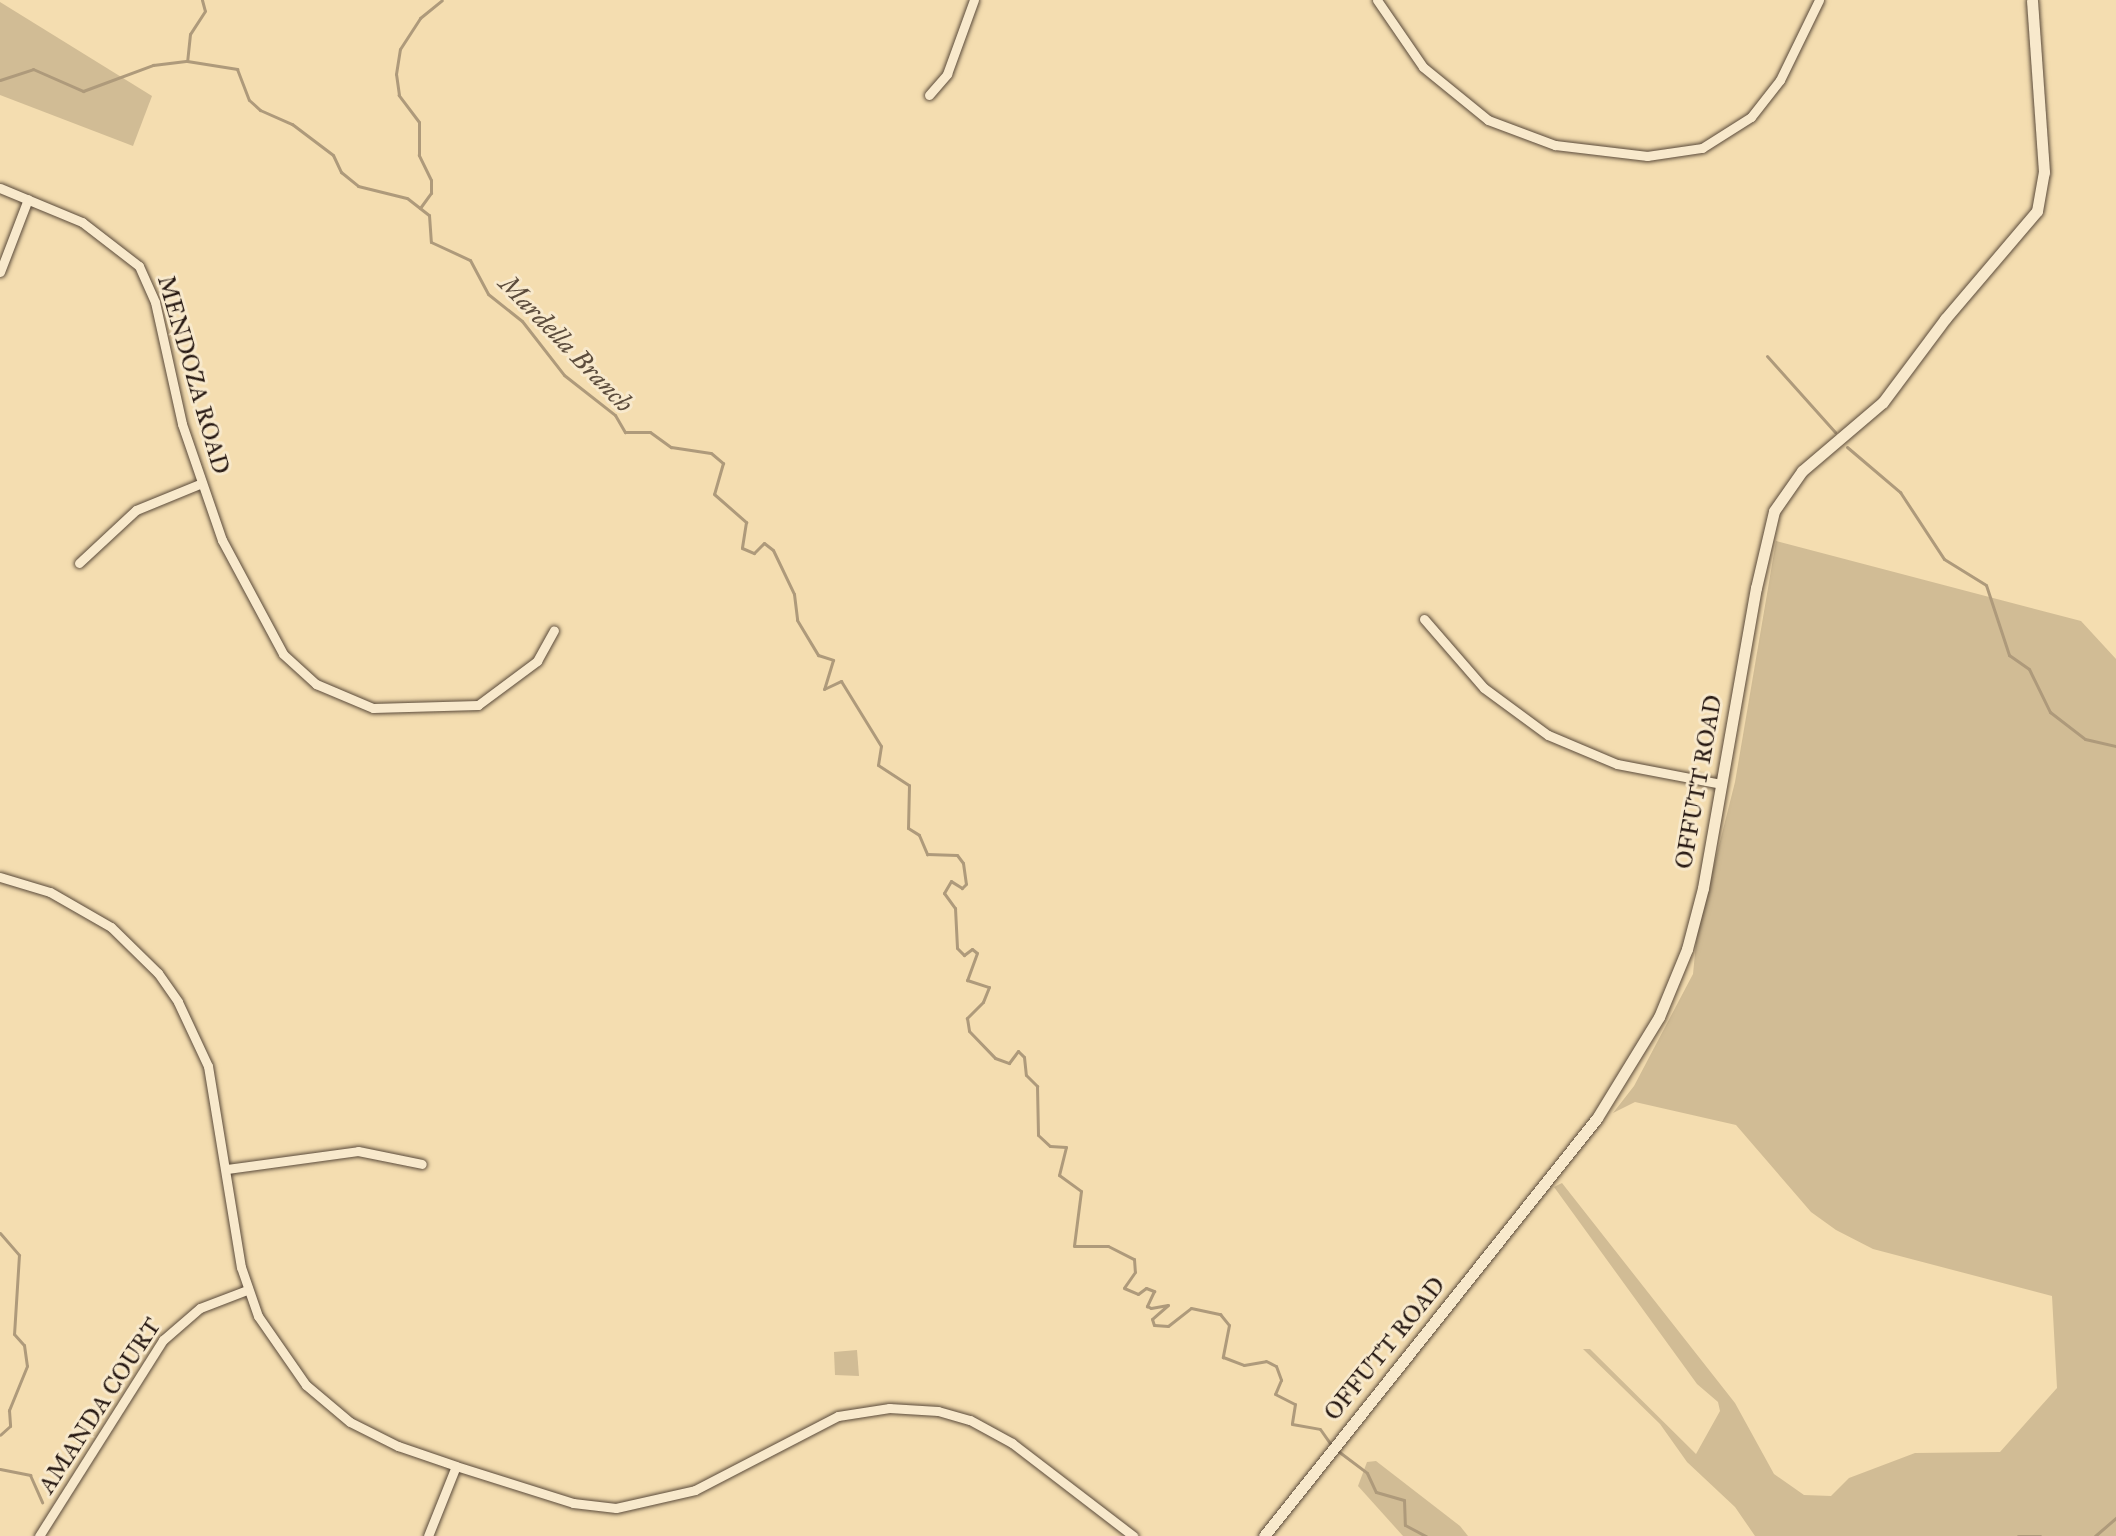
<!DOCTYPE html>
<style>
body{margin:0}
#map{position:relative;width:2116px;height:1536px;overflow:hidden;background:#f4ddb0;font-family:"IM FELL Great Primer",serif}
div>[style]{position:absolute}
.green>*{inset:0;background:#d1bc95}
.stream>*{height:3px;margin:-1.5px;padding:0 1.5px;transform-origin:1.5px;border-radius:1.5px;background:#ae9a7b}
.roads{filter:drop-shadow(0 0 2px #5a4a3a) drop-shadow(0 0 2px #5a4a3a)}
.minor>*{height:9px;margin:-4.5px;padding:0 4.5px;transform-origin:4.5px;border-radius:4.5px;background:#f8e9cc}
.tertiary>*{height:11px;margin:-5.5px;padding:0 5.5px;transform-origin:5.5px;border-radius:5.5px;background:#f8e9cc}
span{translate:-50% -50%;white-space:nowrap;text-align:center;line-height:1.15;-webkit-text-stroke:6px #f8e9cc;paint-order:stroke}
.street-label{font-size:24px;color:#271913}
.water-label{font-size:26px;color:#5d4d3d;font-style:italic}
</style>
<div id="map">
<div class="green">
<i style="clip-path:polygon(0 2px,152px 96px,133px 146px,0 95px)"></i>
<i style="clip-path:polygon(1776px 541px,2081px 621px,2116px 659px,2116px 1536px,1755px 1536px,1735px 1507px,1687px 1462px,1660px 1424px,1583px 1349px,1590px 1349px,1696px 1454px,1720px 1411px,1718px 1402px,1697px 1384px,1554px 1187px,1562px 1183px,1735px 1403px,1774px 1474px,1804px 1495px,1831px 1496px,1849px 1478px,1915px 1453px,2000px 1452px,2057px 1388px,2052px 1296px,1873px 1249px,1836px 1230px,1811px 1212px,1736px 1125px,1635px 1102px,1613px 1113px,1634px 1086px,1693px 974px,1697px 933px,1735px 782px)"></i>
<i style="clip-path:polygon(857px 1350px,859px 1376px,835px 1375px,834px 1352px)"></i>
<i style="clip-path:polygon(1376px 1461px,1460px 1526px,1468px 1536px,1403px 1536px,1358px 1486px,1367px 1462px)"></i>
</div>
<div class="stream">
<i style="left:202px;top:0;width:11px;rotate:75deg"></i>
<i style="left:205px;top:11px;width:27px;rotate:123deg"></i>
<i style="left:190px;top:34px;width:27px;rotate:96deg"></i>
<i style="left:187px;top:61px;width:51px;rotate:9.1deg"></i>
<i style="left:237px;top:69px;width:33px;rotate:69deg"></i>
<i style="left:249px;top:100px;width:15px;rotate:42deg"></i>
<i style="left:260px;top:110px;width:35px;rotate:24deg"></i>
<i style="left:292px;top:124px;width:51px;rotate:37.1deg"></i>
<i style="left:333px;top:155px;width:19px;rotate:65deg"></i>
<i style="left:341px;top:172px;width:22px;rotate:39deg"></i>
<i style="left:358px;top:186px;width:50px;rotate:13.8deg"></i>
<i style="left:407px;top:198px;width:28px;rotate:38deg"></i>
<i style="left:429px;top:215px;width:27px;rotate:86deg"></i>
<i style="left:431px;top:242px;width:43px;rotate:24.8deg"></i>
<i style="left:470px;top:260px;width:38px;rotate:62deg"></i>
<i style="left:488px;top:294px;width:43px;rotate:38.5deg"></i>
<i style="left:522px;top:321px;width:68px;rotate:52.1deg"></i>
<i style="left:564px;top:375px;width:65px;rotate:38.1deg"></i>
<i style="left:615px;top:415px;width:20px;rotate:60deg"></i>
<i style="left:625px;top:432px;width:25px"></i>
<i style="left:650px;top:432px;width:26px;rotate:36deg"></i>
<i style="left:671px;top:447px;width:40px;rotate:8.5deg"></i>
<i style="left:711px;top:453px;width:16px;rotate:40deg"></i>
<i style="left:723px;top:463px;width:32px;rotate:106deg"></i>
<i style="left:714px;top:494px;width:43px;rotate:41.2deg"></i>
<i style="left:746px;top:522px;width:26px;rotate:99deg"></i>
<i style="left:742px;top:548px;width:13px;rotate:23deg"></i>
<i style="left:754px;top:553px;width:14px;rotate:-45deg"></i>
<i style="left:764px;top:543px;width:11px;rotate:38deg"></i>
<i style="left:773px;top:550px;width:49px;rotate:64.5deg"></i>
<i style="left:794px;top:594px;width:26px;rotate:83deg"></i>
<i style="left:797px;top:620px;width:41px;rotate:59deg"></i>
<i style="left:818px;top:655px;width:16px;rotate:18deg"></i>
<i style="left:833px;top:660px;width:30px;rotate:107deg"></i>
<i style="left:824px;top:689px;width:19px;rotate:-25deg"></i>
<i style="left:841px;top:681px;width:76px;rotate:58.4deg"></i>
<i style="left:881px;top:746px;width:19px;rotate:99deg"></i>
<i style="left:878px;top:765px;width:37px;rotate:33deg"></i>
<i style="left:909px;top:785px;width:43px;rotate:91.3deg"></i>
<i style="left:908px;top:828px;width:13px;rotate:32deg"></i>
<i style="left:919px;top:835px;width:21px;rotate:67deg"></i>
<i style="left:927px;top:854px;width:30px;rotate:2deg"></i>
<i style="left:957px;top:855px;width:10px;rotate:53deg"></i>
<i style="left:963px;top:863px;width:21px;rotate:82deg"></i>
<i style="left:966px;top:884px;width:6px;rotate:135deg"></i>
<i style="left:962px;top:888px;width:13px;rotate:-148deg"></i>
<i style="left:951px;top:881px;width:14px;rotate:120deg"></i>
<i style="left:944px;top:893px;width:19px;rotate:54deg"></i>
<i style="left:955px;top:908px;width:40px;rotate:87.1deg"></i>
<i style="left:957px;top:948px;width:10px;rotate:45deg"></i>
<i style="left:964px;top:955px;width:10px;rotate:-37deg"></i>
<i style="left:972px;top:949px;width:6px;rotate:39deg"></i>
<i style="left:977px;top:953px;width:29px;rotate:110deg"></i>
<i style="left:967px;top:980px;width:23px;rotate:18deg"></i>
<i style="left:989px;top:987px;width:16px;rotate:112deg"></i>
<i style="left:983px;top:1002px;width:23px;rotate:135deg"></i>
<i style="left:967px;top:1018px;width:13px;rotate:81deg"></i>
<i style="left:969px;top:1031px;width:37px;rotate:46deg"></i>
<i style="left:995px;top:1058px;width:15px;rotate:20deg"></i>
<i style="left:1009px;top:1063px;width:15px;rotate:-53deg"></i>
<i style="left:1018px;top:1051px;width:8px;rotate:45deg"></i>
<i style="left:1024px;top:1057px;width:18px;rotate:84deg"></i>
<i style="left:1026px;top:1075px;width:16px;rotate:45deg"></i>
<i style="left:1037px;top:1086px;width:49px;rotate:88.8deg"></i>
<i style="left:1038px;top:1135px;width:16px;rotate:43deg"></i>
<i style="left:1050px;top:1146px;width:16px;rotate:4deg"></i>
<i style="left:1066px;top:1147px;width:29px;rotate:104deg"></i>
<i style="left:1059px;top:1175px;width:27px;rotate:36deg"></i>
<i style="left:1081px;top:1191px;width:55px;rotate:97.3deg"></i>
<i style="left:1074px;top:1246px;width:34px"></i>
<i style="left:1108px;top:1246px;width:29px;rotate:27deg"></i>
<i style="left:1134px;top:1259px;width:13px;rotate:86deg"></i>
<i style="left:1135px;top:1272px;width:19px;rotate:125deg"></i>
<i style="left:1124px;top:1288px;width:15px;rotate:23deg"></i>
<i style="left:1138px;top:1294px;width:10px;rotate:-37deg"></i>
<i style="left:1146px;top:1288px;width:9px;rotate:21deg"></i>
<i style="left:1154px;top:1291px;width:17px;rotate:115deg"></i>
<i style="left:1147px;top:1306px;width:4px;rotate:27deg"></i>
<i style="left:1151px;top:1308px;width:17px;rotate:-10deg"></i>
<i style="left:1168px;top:1305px;width:21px;rotate:139deg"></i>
<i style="left:1152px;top:1319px;width:6px;rotate:72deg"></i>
<i style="left:1154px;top:1325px;width:14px;rotate:4deg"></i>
<i style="left:1168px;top:1326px;width:29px;rotate:-38deg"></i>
<i style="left:1191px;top:1308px;width:30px;rotate:12deg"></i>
<i style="left:1220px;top:1314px;width:14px;rotate:51deg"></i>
<i style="left:1229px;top:1325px;width:33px;rotate:101deg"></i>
<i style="left:1223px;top:1357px;width:22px;rotate:21deg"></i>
<i style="left:1244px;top:1365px;width:22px;rotate:-10deg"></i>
<i style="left:1266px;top:1361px;width:11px;rotate:27deg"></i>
<i style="left:1276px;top:1366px;width:15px;rotate:70deg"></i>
<i style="left:1281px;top:1380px;width:15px;rotate:113deg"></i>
<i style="left:1275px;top:1394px;width:22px;rotate:27deg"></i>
<i style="left:1295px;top:1404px;width:20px;rotate:99deg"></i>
<i style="left:1292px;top:1424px;width:28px;rotate:10deg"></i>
<i style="left:1320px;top:1429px;width:21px;rotate:55deg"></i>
<i style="left:0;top:80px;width:35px;rotate:-18deg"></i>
<i style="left:33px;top:69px;width:55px;rotate:23.7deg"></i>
<i style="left:83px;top:91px;width:75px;rotate:-20.4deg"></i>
<i style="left:153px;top:65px;width:33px;rotate:-7deg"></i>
<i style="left:420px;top:208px;width:19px;rotate:-54deg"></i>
<i style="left:431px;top:193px;width:13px;rotate:-90deg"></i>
<i style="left:431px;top:180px;width:28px;rotate:-116deg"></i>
<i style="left:419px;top:155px;width:33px;rotate:-90deg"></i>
<i style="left:419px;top:122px;width:34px;rotate:-127deg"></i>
<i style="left:399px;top:95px;width:21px;rotate:-98deg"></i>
<i style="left:396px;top:74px;width:25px;rotate:-81deg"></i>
<i style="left:400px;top:49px;width:37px;rotate:-57deg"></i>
<i style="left:420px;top:18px;width:28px;rotate:-39deg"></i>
<i style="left:1767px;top:356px;width:102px;rotate:48.2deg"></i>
<i style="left:1847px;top:447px;width:70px;rotate:40.3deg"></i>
<i style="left:1900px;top:492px;width:80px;rotate:56.7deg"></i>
<i style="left:1944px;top:559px;width:49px;rotate:31.8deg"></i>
<i style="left:1986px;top:585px;width:74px;rotate:71.8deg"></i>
<i style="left:2009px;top:655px;width:24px;rotate:35deg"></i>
<i style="left:2029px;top:669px;width:48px;rotate:64deg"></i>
<i style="left:2050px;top:712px;width:44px;rotate:37.6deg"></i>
<i style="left:2085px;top:739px;width:32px;rotate:13deg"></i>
<i style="left:0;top:1233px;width:29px;rotate:49deg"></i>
<i style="left:19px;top:1255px;width:79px;rotate:93.6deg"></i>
<i style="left:14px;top:1334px;width:15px;rotate:48deg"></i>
<i style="left:24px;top:1345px;width:21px;rotate:82deg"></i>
<i style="left:27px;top:1366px;width:48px;rotate:112.2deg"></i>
<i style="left:9px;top:1410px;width:16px;rotate:86deg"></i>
<i style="left:10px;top:1426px;width:13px;rotate:138deg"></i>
<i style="left:1338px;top:1451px;width:36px;rotate:37deg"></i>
<i style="left:1367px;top:1473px;width:21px;rotate:65deg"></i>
<i style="left:1376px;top:1492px;width:29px;rotate:16deg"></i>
<i style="left:1404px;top:1500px;width:25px;rotate:88deg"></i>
<i style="left:1405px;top:1525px;width:24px;rotate:28deg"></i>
<i style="left:0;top:1469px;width:31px;rotate:11deg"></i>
<i style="left:30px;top:1475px;width:30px;rotate:66deg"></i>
<i style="left:2018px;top:1536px;width:22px"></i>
<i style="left:2095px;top:1536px;width:28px;rotate:-41deg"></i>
</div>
<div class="roads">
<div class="minor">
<i style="left:1377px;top:0;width:81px;rotate:55.5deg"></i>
<i style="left:1423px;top:67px;width:84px;rotate:39.2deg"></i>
<i style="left:1488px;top:120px;width:72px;rotate:20.5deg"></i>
<i style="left:1555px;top:145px;width:93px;rotate:6.8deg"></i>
<i style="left:1647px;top:156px;width:56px;rotate:-8.3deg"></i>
<i style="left:1702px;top:148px;width:58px;rotate:-32.3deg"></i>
<i style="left:1751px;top:117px;width:47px;rotate:-51.9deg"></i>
<i style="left:1780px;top:80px;width:89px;rotate:-64deg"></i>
<i style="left:929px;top:95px;width:28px;rotate:-49deg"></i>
<i style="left:947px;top:74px;width:79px;rotate:-70deg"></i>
<i style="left:0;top:188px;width:89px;rotate:22.5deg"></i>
<i style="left:82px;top:222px;width:72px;rotate:37.7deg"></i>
<i style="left:139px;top:266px;width:39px;rotate:66deg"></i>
<i style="left:155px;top:302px;width:125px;rotate:77.5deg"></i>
<i style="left:182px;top:424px;width:123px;rotate:71deg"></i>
<i style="left:222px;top:540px;width:129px;rotate:61.8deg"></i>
<i style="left:283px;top:654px;width:45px;rotate:42.3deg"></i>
<i style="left:316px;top:684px;width:62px;rotate:22.8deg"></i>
<i style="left:373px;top:708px;width:105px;rotate:-1.6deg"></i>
<i style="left:478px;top:705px;width:74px;rotate:-36.7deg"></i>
<i style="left:537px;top:661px;width:35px;rotate:-61deg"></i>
<i style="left:0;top:272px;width:78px;rotate:-69deg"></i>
<i style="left:79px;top:563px;width:78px;rotate:-42.9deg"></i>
<i style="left:136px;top:510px;width:71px;rotate:-22.2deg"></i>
<i style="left:1424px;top:619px;width:91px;rotate:49deg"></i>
<i style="left:1484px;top:688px;width:79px;rotate:36.3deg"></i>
<i style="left:1548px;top:735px;width:75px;rotate:22.8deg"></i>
<i style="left:1617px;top:764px;width:107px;rotate:10.8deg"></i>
<i style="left:0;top:877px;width:52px;rotate:16.7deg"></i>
<i style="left:50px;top:892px;width:70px;rotate:29.8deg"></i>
<i style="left:111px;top:927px;width:66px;rotate:44.4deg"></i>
<i style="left:158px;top:973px;width:35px;rotate:55deg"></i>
<i style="left:178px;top:1002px;width:71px;rotate:64.9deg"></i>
<i style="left:208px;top:1066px;width:204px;rotate:80.7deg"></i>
<i style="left:241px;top:1267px;width:52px;rotate:70.9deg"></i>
<i style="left:258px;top:1316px;width:84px;rotate:55.2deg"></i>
<i style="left:306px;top:1385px;width:57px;rotate:40.1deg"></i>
<i style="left:350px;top:1422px;width:54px;rotate:26.6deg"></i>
<i style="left:398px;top:1446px;width:61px;rotate:19deg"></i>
<i style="left:456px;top:1466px;width:123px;rotate:17.5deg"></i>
<i style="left:573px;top:1503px;width:43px;rotate:6.6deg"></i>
<i style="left:616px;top:1508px;width:81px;rotate:-12.8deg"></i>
<i style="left:695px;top:1490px;width:161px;rotate:-27.4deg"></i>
<i style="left:838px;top:1416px;width:52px;rotate:-8.9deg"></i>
<i style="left:889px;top:1408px;width:49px;rotate:3.5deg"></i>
<i style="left:938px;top:1411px;width:33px;rotate:16deg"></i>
<i style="left:970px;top:1420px;width:48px;rotate:28.7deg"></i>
<i style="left:1012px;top:1443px;width:153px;rotate:37.5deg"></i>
<i style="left:227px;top:1169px;width:132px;rotate:-7.8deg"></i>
<i style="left:358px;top:1151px;width:65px;rotate:11.5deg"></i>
<i style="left:39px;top:1536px;width:232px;rotate:-57.7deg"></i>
<i style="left:163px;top:1340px;width:49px;rotate:-40.9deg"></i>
<i style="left:200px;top:1308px;width:50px;rotate:-21deg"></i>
<i style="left:428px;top:1536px;width:75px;rotate:-68.2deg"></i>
</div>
<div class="tertiary">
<i style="left:1264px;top:1536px;width:534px;rotate:-51.46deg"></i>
<i style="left:1597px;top:1118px;width:119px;rotate:-58.5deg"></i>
<i style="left:1659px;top:1017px;width:74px;rotate:-67.6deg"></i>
<i style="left:1687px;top:949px;width:63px;rotate:-75.3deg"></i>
<i style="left:1703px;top:888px;width:305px;rotate:-80deg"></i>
<i style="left:1756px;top:588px;width:79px;rotate:-76.8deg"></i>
<i style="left:1774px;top:511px;width:49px;rotate:-55deg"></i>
<i style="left:1802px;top:471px;width:106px;rotate:-40.4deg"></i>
<i style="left:1883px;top:402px;width:104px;rotate:-53.2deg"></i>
<i style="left:1945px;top:319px;width:142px;rotate:-49.6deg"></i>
<i style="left:2037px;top:211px;width:40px;rotate:-80deg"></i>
<i style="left:2044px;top:172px;width:172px;rotate:-94deg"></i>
</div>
</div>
<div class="street-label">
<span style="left:193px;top:375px;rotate:74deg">MENDOZA ROAD</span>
<span style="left:1699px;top:782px;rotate:-80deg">OFFUTT ROAD</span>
<span style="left:1385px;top:1349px;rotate:-51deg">OFFUTT ROAD</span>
<span style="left:100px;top:1406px;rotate:-57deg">AMANDA COURT</span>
</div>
<div class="water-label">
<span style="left:566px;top:344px;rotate:46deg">Mardella Branch</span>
</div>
</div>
